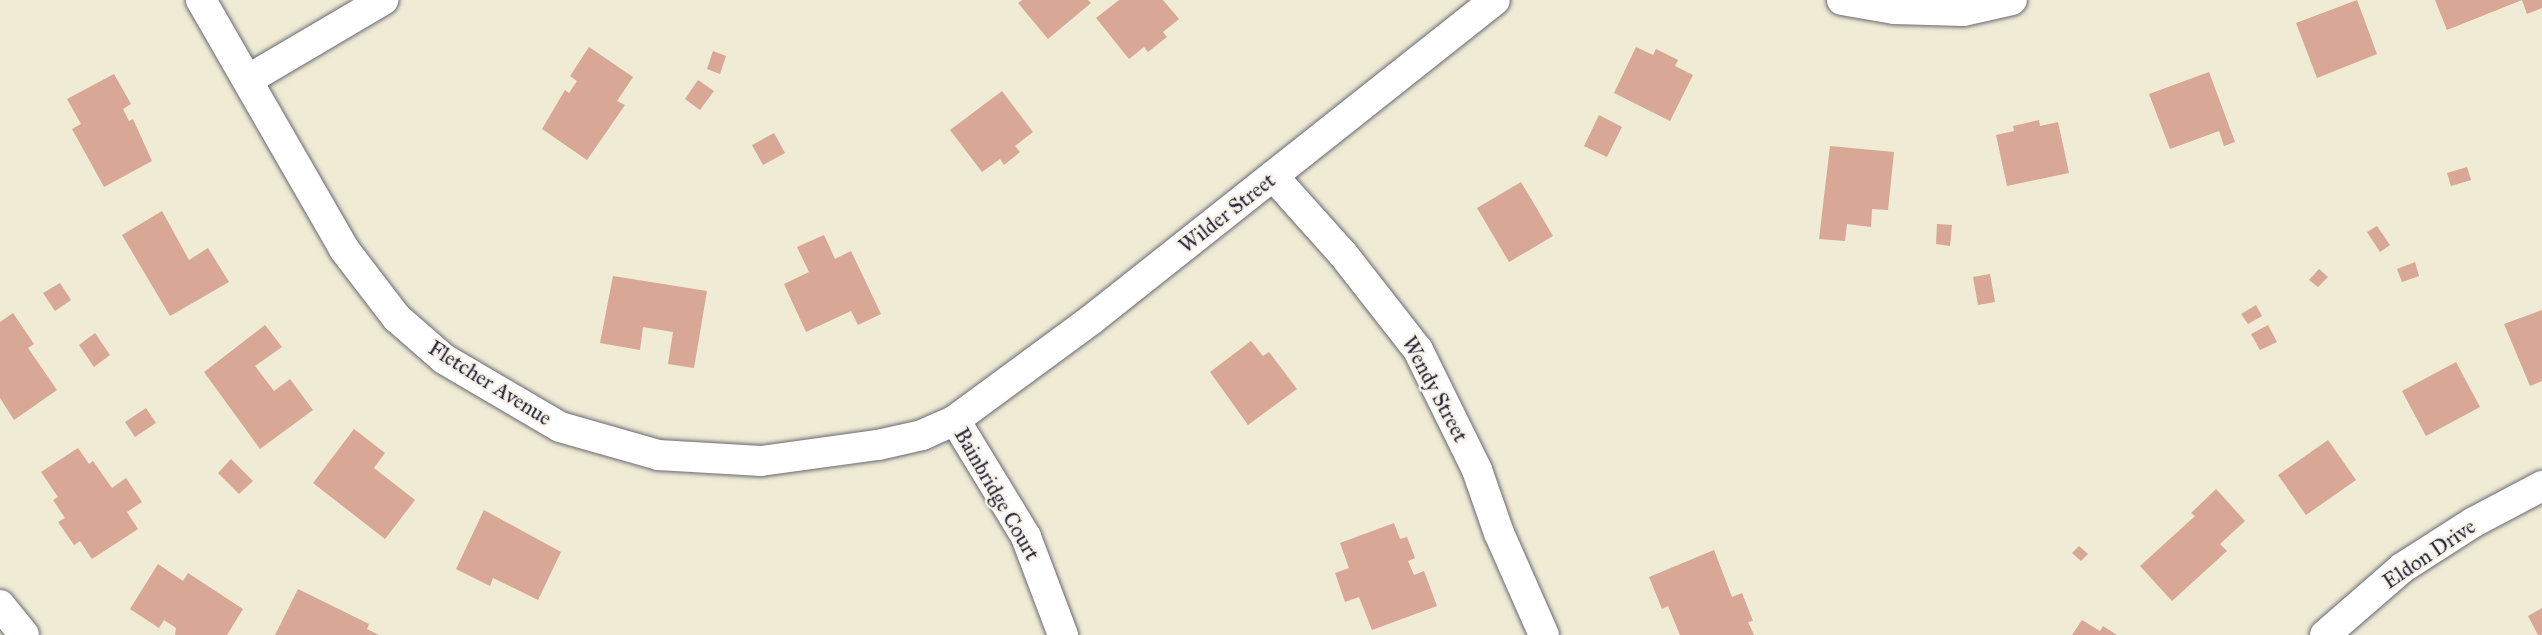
<!DOCTYPE html>
<style>
body{margin:0}
#map{position:relative;width:2542px;height:635px;overflow:hidden;background:#efebd5;font-family:"IM FELL Great Primer",serif}
div>[style]{position:absolute}
.building>*{inset:0;background:#d8a796}
.roads{filter:drop-shadow(0 0 2px #6a6871) drop-shadow(0 0 2px #6a6871)}
.street>*{height:30px;margin:-15px;padding:0 15px;transform-origin:15px;border-radius:15px;background:#fff}
span{translate:-50% -50%;white-space:nowrap;text-align:center;line-height:1.15;-webkit-text-stroke:5px #f7f3e8;paint-order:stroke}
.street-label{font-size:21px;color:#22223b}
</style>
<div id="map">
<div class="building">
<i style="clip-path:polygon(1022px 0,1088px 0,1091px 3px,1048px 39px,1018px 3px)"></i>
<i style="clip-path:polygon(1119px 0,1163px 0,1179px 19px,1163px 32px,1167px 37px,1148px 52px,1144px 47px,1129px 59px,1096px 18px)"></i>
<i style="clip-path:polygon(2357px 0,2377px 54px,2317px 78px,2296px 23px)"></i>
<i style="clip-path:polygon(2435px 0,2542px 0,2542px 8px,2527px 14px,2522px 0,2447px 30px)"></i>
<i style="clip-path:polygon(589px 47px,633px 77px,617px 101px,625px 105px,587px 160px,542px 129px,565px 90px,569px 93px,577px 81px,570px 76px)"></i>
<i style="clip-path:polygon(1636px 47px,1653px 55px,1656px 49px,1678px 60px,1675px 66px,1693px 75px,1670px 121px,1614px 93px)"></i>
<i style="clip-path:polygon(713px 51px,726px 56px,720px 74px,707px 69px)"></i>
<i style="clip-path:polygon(2209px 72px,2235px 142px,2224px 146px,2219px 131px,2170px 149px,2149px 94px)"></i>
<i style="clip-path:polygon(114px 74px,131px 104px,123px 109px,129px 121px,133px 119px,152px 161px,104px 187px,72px 129px,81px 124px,67px 99px)"></i>
<i style="clip-path:polygon(698px 80px,714px 91px,700px 110px,685px 99px)"></i>
<i style="clip-path:polygon(1002px 91px,1033px 132px,1015px 146px,1020px 152px,1004px 165px,1000px 159px,982px 172px,950px 130px)"></i>
<i style="clip-path:polygon(1599px 115px,1622px 127px,1607px 157px,1584px 146px)"></i>
<i style="clip-path:polygon(2039px 120px,2040px 126px,2058px 122px,2069px 173px,2007px 186px,1996px 135px,2014px 131px,2013px 126px)"></i>
<i style="clip-path:polygon(774px 133px,785px 153px,763px 165px,752px 145px)"></i>
<i style="clip-path:polygon(1830px 146px,1894px 152px,1888px 210px,1872px 209px,1871px 227px,1847px 224px,1845px 241px,1819px 239px)"></i>
<i style="clip-path:polygon(2467px 167px,2471px 180px,2451px 186px,2447px 173px)"></i>
<i style="clip-path:polygon(1521px 182px,1553px 236px,1509px 262px,1477px 208px)"></i>
<i style="clip-path:polygon(162px 211px,189px 260px,208px 248px,229px 282px,170px 316px,122px 235px)"></i>
<i style="clip-path:polygon(1937px 224px,1952px 225px,1950px 246px,1936px 244px)"></i>
<i style="clip-path:polygon(2377px 226px,2390px 245px,2380px 252px,2367px 232px)"></i>
<i style="clip-path:polygon(824px 235px,835px 259px,851px 251px,881px 314px,858px 325px,851px 311px,806px 332px,784px 284px,809px 272px,797px 247px)"></i>
<i style="clip-path:polygon(2415px 262px,2419px 276px,2402px 282px,2397px 269px)"></i>
<i style="clip-path:polygon(2319px 269px,2328px 277px,2318px 287px,2309px 280px)"></i>
<i style="clip-path:polygon(1990px 274px,1995px 302px,1978px 305px,1973px 277px)"></i>
<i style="clip-path:polygon(613px 276px,707px 291px,694px 368px,668px 364px,673px 332px,643px 327px,640px 350px,600px 343px)"></i>
<i style="clip-path:polygon(60px 283px,71px 300px,55px 311px,43px 293px)"></i>
<i style="clip-path:polygon(2256px 305px,2262px 316px,2248px 324px,2241px 314px)"></i>
<i style="clip-path:polygon(2542px 310px,2542px 381px,2530px 386px,2504px 324px)"></i>
<i style="clip-path:polygon(13px 313px,34px 344px,28px 348px,57px 390px,14px 420px,0 398px,0 322px)"></i>
<i style="clip-path:polygon(265px 325px,282px 347px,255px 366px,274px 391px,290px 379px,313px 410px,260px 449px,204px 372px)"></i>
<i style="clip-path:polygon(2268px 325px,2277px 342px,2260px 350px,2251px 334px)"></i>
<i style="clip-path:polygon(95px 333px,110px 355px,94px 367px,79px 345px)"></i>
<i style="clip-path:polygon(1251px 341px,1263px 356px,1269px 352px,1297px 389px,1248px 425px,1210px 372px)"></i>
<i style="clip-path:polygon(2456px 362px,2480px 407px,2426px 436px,2402px 391px)"></i>
<i style="clip-path:polygon(146px 408px,156px 423px,135px 437px,125px 422px)"></i>
<i style="clip-path:polygon(354px 429px,385px 453px,374px 468px,415px 500px,385px 539px,313px 483px)"></i>
<i style="clip-path:polygon(2328px 440px,2356px 480px,2306px 515px,2278px 475px)"></i>
<i style="clip-path:polygon(78px 448px,89px 464px,93px 461px,112px 488px,126px 478px,142px 502px,127px 512px,138px 529px,92px 559px,80px 541px,74px 545px,58px 522px,65px 518px,53px 500px,58px 497px,41px 472px)"></i>
<i style="clip-path:polygon(231px 459px,253px 481px,239px 494px,218px 473px)"></i>
<i style="clip-path:polygon(2216px 489px,2245px 521px,2220px 544px,2227px 551px,2172px 601px,2140px 566px,2195px 516px,2191px 513px)"></i>
<i style="clip-path:polygon(484px 510px,561px 552px,538px 600px,493px 578px,490px 586px,456px 569px)"></i>
<i style="clip-path:polygon(1394px 523px,1400px 539px,1407px 537px,1415px 558px,1408px 561px,1414px 575px,1424px 571px,1437px 606px,1372px 630px,1359px 597px,1345px 602px,1335px 573px,1349px 568px,1340px 543px)"></i>
<i style="clip-path:polygon(2079px 546px,2088px 554px,2081px 561px,2072px 553px)"></i>
<i style="clip-path:polygon(1714px 550px,1732px 597px,1742px 593px,1753px 621px,1748px 622px,1754px 635px,1680px 635px,1668px 606px,1662px 609px,1649px 577px)"></i>
<i style="clip-path:polygon(158px 564px,183px 581px,188px 573px,243px 609px,227px 635px,175px 635px,176px 628px,164px 620px,159px 628px,130px 609px)"></i>
<i style="clip-path:polygon(298px 589px,369px 624px,367px 629px,379px 635px,275px 635px)"></i>
<i style="clip-path:polygon(2542px 608px,2542px 635px,2538px 635px,2528px 616px)"></i>
<i style="clip-path:polygon(2082px 620px,2100px 631px,2103px 626px,2117px 635px,2072px 635px)"></i>
</div>
<div class="roads">
<div class="street">
<i style="left:201px;top:0;width:287px;rotate:60.1deg"></i>
<i style="left:344px;top:249px;width:87px;rotate:52.5deg"></i>
<i style="left:397px;top:318px;width:62px;rotate:41.1deg"></i>
<i style="left:444px;top:359px;width:134px;rotate:30.4deg"></i>
<i style="left:560px;top:427px;width:102px;rotate:15.9deg"></i>
<i style="left:658px;top:455px;width:103px;rotate:3.3deg"></i>
<i style="left:761px;top:461px;width:118px;rotate:-7.8deg"></i>
<i style="left:878px;top:445px;width:45px;rotate:-12.8deg"></i>
<i style="left:922px;top:435px;width:36px;rotate:-24deg"></i>
<i style="left:955px;top:420px;width:169px;rotate:-36.3deg"></i>
<i style="left:1091px;top:320px;width:515px;rotate:-38.38deg"></i>
<i style="left:1842px;top:0;width:53px;rotate:9.8deg"></i>
<i style="left:1894px;top:9px;width:69px;rotate:1.7deg"></i>
<i style="left:1963px;top:11px;width:50px;rotate:-12.7deg"></i>
<i style="left:249px;top:79px;width:156px;rotate:-30.5deg"></i>
<i style="left:1273px;top:176px;width:105px;rotate:48.1deg"></i>
<i style="left:1343px;top:254px;width:122px;rotate:52deg"></i>
<i style="left:1418px;top:350px;width:134px;rotate:63.8deg"></i>
<i style="left:1477px;top:470px;width:67px;rotate:70.8deg"></i>
<i style="left:1499px;top:533px;width:111px;rotate:66.2deg"></i>
<i style="left:955px;top:420px;width:137px;rotate:58.7deg"></i>
<i style="left:1026px;top:537px;width:105px;rotate:69.3deg"></i>
<i style="left:0;top:605px;width:38px;rotate:51deg"></i>
<i style="left:2325px;top:635px;width:102px;rotate:-41deg"></i>
<i style="left:2402px;top:568px;width:85px;rotate:-32.6deg"></i>
<i style="left:2474px;top:522px;width:77px;rotate:-27.9deg"></i>
</div>
</div>
<div class="street-label">
<span style="left:1227px;top:213px;rotate:-38deg">Wilder Street</span>
<span style="left:490px;top:383px;rotate:32deg">Fletcher Avenue</span>
<span style="left:1435px;top:389px;rotate:62deg">Wendy Street</span>
<span style="left:997px;top:494px;rotate:60deg">Bainbridge Court</span>
<span style="left:2429px;top:554px;rotate:-34deg">Eldon Drive</span>
</div>
</div>
